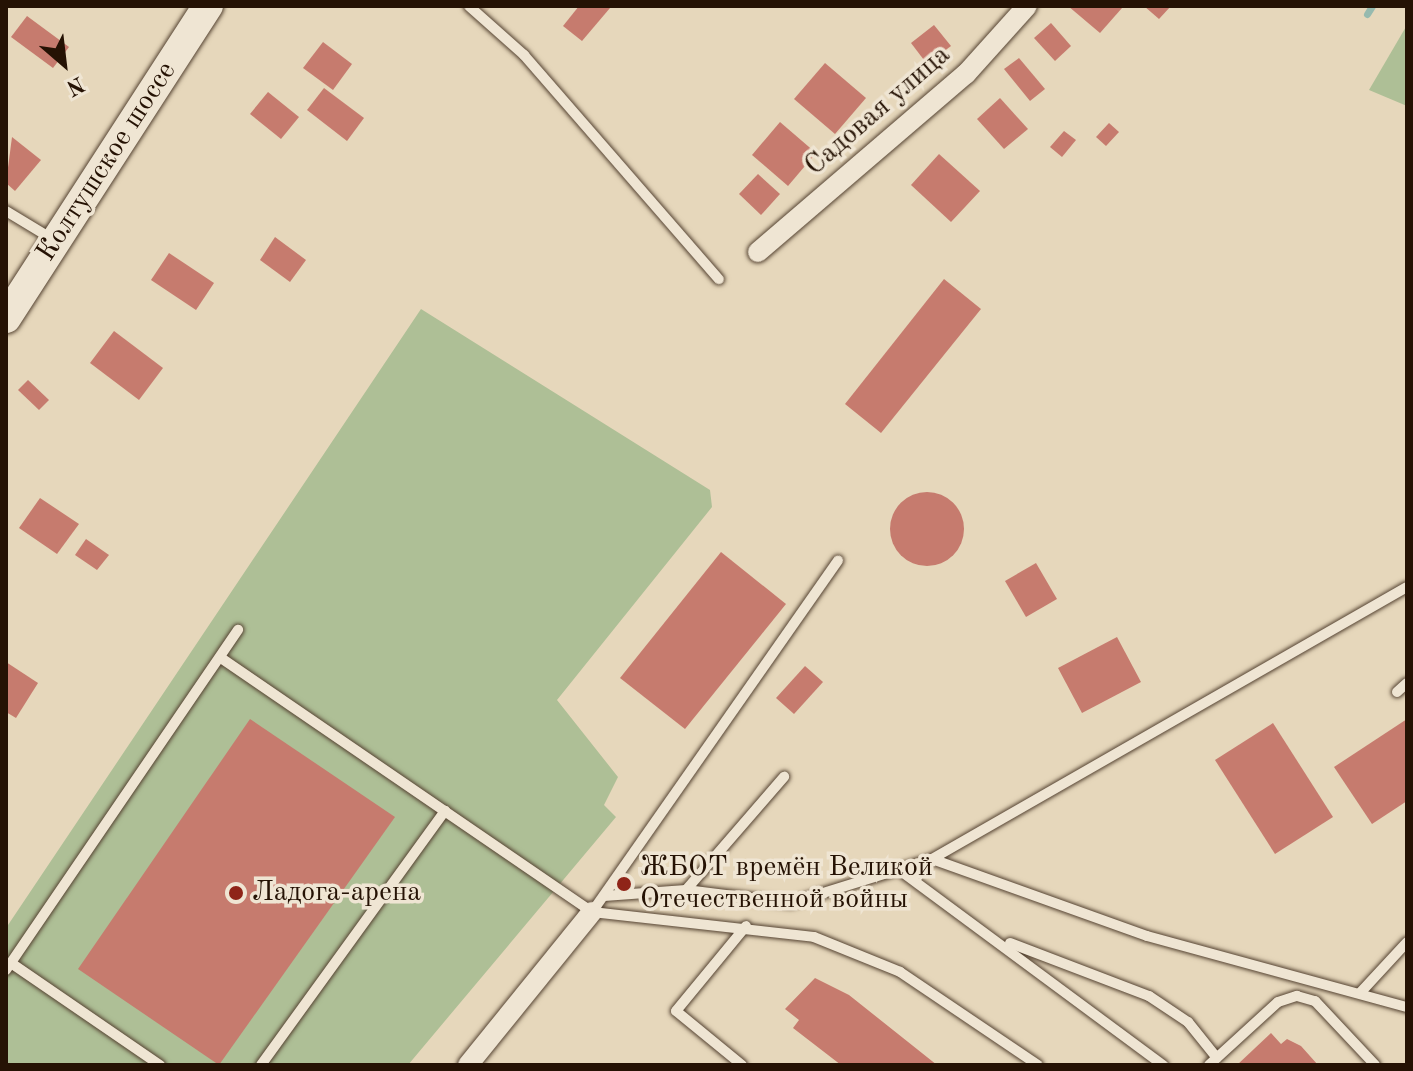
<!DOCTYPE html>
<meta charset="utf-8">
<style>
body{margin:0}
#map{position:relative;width:1413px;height:1071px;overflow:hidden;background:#e6d7bb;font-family:"Old Standard TT",serif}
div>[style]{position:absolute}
.green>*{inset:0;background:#aebf96}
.stream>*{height:7px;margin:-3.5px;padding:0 3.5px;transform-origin:3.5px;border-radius:3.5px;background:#96baaf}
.building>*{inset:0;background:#c67b6e}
.round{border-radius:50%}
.roads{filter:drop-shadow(0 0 2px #554332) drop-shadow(0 0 2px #554332)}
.lane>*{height:10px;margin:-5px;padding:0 5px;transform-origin:5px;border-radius:5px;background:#efe5d3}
.street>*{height:20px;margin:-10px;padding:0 10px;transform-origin:10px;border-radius:10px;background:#efe5d3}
.secondary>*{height:30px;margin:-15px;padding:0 15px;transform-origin:15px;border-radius:15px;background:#efe5d3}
.dots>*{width:22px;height:22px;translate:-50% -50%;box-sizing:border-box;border:4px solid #efe5d3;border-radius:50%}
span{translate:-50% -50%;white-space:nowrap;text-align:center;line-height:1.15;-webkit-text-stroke:7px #efe5d3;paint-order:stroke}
.street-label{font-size:28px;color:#251204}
.poi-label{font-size:28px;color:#251204}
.left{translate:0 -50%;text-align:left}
.frame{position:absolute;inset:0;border:8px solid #251204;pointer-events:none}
.north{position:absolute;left:24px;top:24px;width:80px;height:80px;-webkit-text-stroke:6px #efe5d3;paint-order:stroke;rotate:152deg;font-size:22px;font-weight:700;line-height:32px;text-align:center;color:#251204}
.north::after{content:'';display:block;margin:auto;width:28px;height:36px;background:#251204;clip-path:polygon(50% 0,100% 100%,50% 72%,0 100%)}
</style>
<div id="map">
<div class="green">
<i style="clip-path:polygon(1407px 25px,1407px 106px,1369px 90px)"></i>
<i style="clip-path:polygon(421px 309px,710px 490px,712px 507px,557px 700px,618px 777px,604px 805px,616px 817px,408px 1065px,6px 1065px,6px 928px)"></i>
</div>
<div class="stream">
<i style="left:1367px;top:14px;width:9px;rotate:-58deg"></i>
</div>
<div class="building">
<i style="clip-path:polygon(579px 6px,610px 8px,582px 41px,563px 26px)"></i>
<i style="clip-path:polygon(1068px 6px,1120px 6px,1122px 8px,1100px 33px)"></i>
<i style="clip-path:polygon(1144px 6px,1171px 6px,1159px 19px)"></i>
<i style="clip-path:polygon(27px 16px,69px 47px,53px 68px,11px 37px)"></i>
<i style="clip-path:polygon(1051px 23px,1071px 46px,1055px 61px,1034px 38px)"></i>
<i style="clip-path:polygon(934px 25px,951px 46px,927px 64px,911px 43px)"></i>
<i style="clip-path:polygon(323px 42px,352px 64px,333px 90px,303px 68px)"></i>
<i style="clip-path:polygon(1019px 58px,1045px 89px,1030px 101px,1004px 69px)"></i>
<i style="clip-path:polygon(825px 63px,866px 98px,835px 134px,794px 99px)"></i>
<i style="clip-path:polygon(324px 88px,364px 118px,347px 141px,307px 110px)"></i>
<i style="clip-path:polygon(268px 92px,299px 117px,281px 139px,250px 114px)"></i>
<i style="clip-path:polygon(1000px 98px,1028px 129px,1004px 149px,977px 119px)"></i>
<i style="clip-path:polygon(780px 122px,816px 153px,788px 186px,752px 155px)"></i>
<i style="clip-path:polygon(1109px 123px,1119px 132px,1106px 146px,1096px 137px)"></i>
<i style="clip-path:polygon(1064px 131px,1076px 140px,1062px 157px,1050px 147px)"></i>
<i style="clip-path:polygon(12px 137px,41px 160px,15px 191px,6px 183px)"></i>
<i style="clip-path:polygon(939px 154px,980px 191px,951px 222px,911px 185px)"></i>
<i style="clip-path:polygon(758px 174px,780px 194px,761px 215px,739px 194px)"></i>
<i style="clip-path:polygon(275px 237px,306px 260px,290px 282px,260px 260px)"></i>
<i style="clip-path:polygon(169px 253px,214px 283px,196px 310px,151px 280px)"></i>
<i style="clip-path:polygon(944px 279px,981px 309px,881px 433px,845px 404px)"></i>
<i style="clip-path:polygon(114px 331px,163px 368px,139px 400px,90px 363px)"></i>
<i style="clip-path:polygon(28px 380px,49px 400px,39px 410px,18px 390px)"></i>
<i class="round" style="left:890px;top:492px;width:74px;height:74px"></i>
<i style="clip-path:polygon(40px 498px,79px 524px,57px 554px,19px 528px)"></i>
<i style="clip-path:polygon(86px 539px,109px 555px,97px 570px,75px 555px)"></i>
<i style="clip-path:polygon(721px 552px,786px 604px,685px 729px,620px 678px)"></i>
<i style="clip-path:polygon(1036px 563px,1057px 599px,1026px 617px,1005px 581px)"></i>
<i style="clip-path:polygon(1117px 637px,1141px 682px,1082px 713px,1058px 668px)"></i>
<i style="clip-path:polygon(6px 662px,38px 683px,16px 718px,6px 712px)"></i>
<i style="clip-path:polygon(805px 666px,823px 682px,794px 714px,776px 698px)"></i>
<i style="clip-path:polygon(250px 719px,395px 817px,219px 1065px,78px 969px)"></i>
<i style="clip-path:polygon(1407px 719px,1407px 801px,1372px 824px,1334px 767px)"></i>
<i style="clip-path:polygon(1273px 723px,1333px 817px,1275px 854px,1215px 760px)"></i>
<i style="clip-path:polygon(815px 978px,849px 995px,937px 1065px,841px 1065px,793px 1028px,799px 1020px,785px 1009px)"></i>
<i style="clip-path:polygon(1271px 1033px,1281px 1044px,1287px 1039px,1301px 1046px,1318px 1065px,1237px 1065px)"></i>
</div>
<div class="roads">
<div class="lane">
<i style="left:469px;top:6px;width:74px;rotate:41.7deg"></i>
<i style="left:524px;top:55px;width:297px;rotate:49deg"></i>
<i style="left:6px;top:211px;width:56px;rotate:31.1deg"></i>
<i style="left:221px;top:658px;width:450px;rotate:34.4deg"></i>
<i style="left:592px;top:912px;width:223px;rotate:6.4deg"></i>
<i style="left:814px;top:937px;width:93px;rotate:22.1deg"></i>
<i style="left:900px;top:972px;width:166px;rotate:34deg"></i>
<i style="left:1397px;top:692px;width:13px;rotate:-42deg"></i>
<i style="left:932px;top:859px;width:547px;rotate:-29.8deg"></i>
<i style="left:902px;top:872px;width:325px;rotate:36.5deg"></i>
<i style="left:686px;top:890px;width:150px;rotate:-49.1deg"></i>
<i style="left:604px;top:896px;width:82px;rotate:-4.2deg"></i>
<i style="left:686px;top:890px;width:106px;rotate:7.1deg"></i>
<i style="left:791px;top:903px;width:148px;rotate:-17.3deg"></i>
<i style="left:932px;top:859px;width:228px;rotate:19.7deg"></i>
<i style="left:1147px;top:936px;width:270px;rotate:15.3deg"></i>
<i style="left:592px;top:912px;width:429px;rotate:-55deg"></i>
<i style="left:1010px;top:943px;width:149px;rotate:20.9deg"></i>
<i style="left:1149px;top:996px;width:47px;rotate:33.7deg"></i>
<i style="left:1188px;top:1022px;width:46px;rotate:51.1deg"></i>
<i style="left:11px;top:963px;width:181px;rotate:34.4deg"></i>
<i style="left:6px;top:970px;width:412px;rotate:-55.7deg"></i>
<i style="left:1360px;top:993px;width:69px;rotate:-47.3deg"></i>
<i style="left:261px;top:1065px;width:314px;rotate:-54.1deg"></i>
<i style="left:742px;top:1065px;width:85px;rotate:-140.7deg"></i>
<i style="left:676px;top:1011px;width:110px;rotate:-50.5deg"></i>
<i style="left:1209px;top:1065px;width:93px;rotate:-42.4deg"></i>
<i style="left:1278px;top:1002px;width:20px;rotate:-18deg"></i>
<i style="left:1297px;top:996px;width:19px;rotate:16deg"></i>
<i style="left:1315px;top:1001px;width:88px;rotate:46.8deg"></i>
</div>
<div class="street">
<i style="left:758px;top:252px;width:274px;rotate:-40.6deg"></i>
<i style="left:966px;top:74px;width:91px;rotate:-48.1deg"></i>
<i style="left:468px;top:1065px;width:197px;rotate:-51deg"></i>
</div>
<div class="secondary">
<i style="left:6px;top:318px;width:372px;rotate:-57.1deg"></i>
</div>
</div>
<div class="dots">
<i style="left:624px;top:884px;background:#8f2418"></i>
<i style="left:236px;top:893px;background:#8f2418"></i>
</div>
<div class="street-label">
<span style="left:878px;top:111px;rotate:-41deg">Садовая улица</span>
<span style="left:107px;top:162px;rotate:-57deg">Колтушское шоссе</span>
</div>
<div class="poi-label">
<span class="left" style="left:640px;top:884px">ЖБОТ времён Великой<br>Отечественной войны</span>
<span class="left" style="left:252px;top:893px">Ладога-арена</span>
</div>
<div class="frame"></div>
<div class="north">N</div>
</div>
